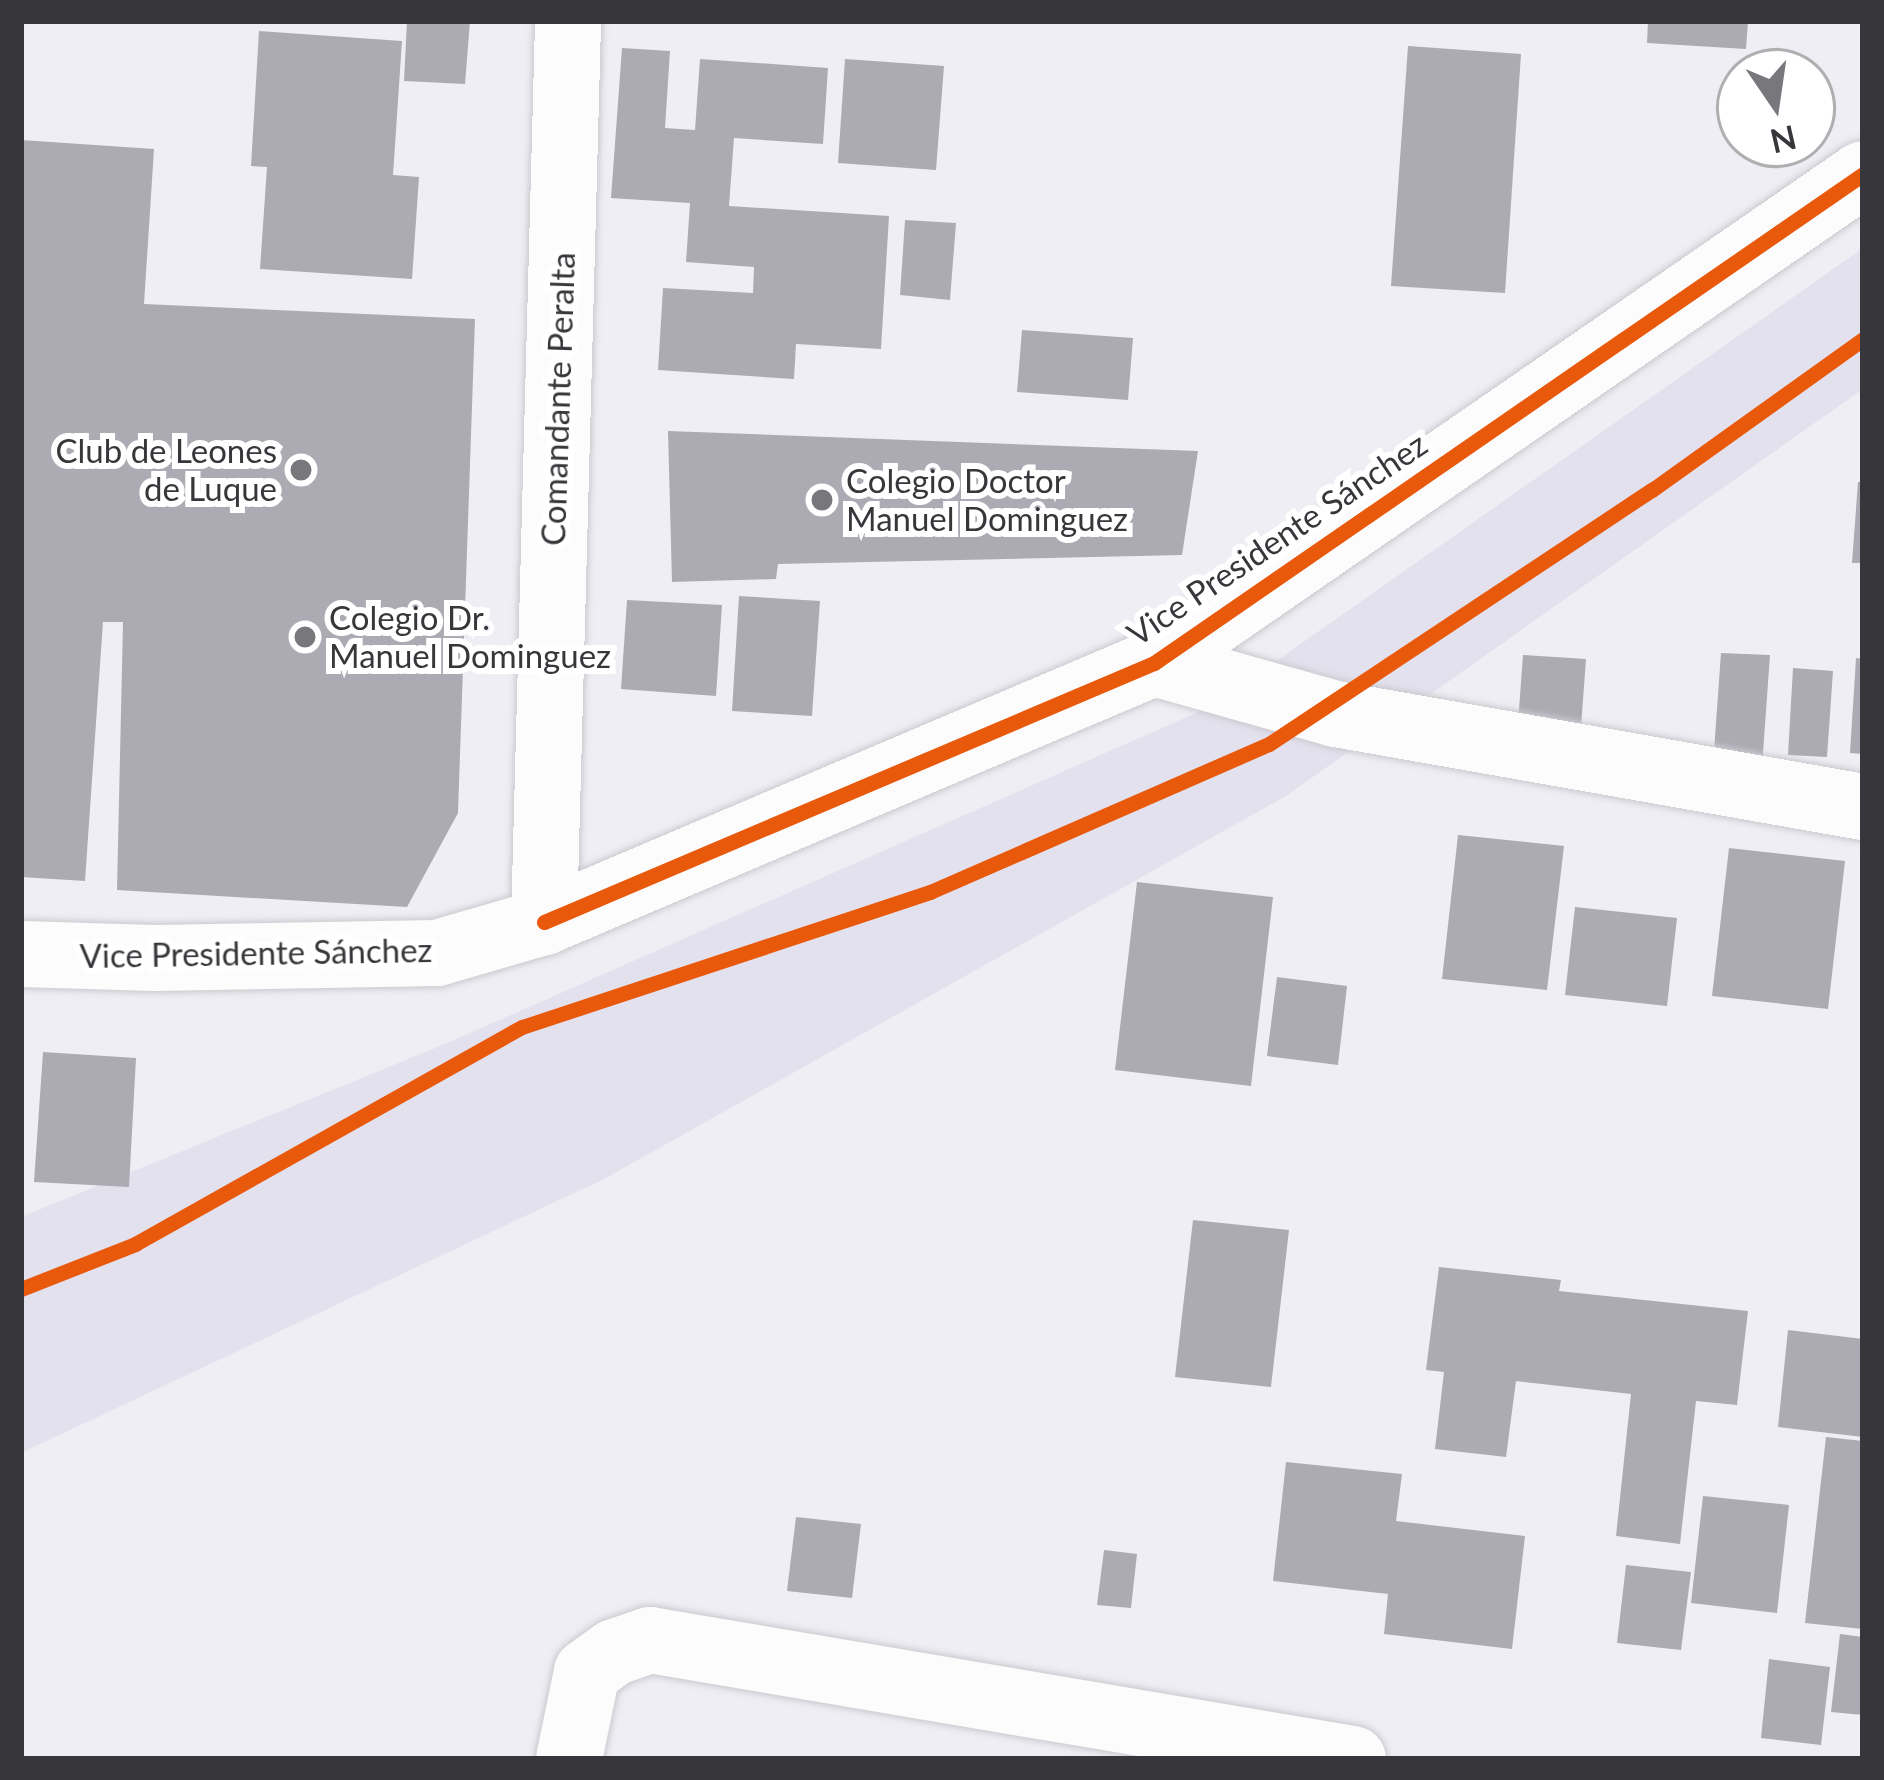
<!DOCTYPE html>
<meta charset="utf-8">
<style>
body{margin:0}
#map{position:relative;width:1884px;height:1780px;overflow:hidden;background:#efeef4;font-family:Lato,sans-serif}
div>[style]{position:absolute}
.built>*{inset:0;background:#e4e1ee}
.building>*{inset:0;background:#acabb4}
.roads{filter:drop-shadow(0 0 3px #cbcacf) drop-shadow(0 0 3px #cbcacf)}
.minor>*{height:66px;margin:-33px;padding:0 33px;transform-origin:33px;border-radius:33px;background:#fdfcfd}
.major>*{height:66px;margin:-33px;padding:0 33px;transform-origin:33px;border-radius:33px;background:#fdfcfd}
.cycleway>*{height:15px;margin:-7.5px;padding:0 7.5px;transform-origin:7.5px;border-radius:7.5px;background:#e8590c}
.dots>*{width:33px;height:33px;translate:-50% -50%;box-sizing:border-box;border:6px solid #fff;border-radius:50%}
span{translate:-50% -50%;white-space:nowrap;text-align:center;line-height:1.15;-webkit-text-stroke:12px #fff;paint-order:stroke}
.street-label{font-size:33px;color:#37373b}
.poi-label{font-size:33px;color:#37373b}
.right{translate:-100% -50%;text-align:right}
.left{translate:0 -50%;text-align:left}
.frame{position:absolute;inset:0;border:24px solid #37373b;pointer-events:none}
.north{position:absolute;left:1716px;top:48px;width:120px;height:120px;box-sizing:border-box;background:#fff;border:3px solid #afafb1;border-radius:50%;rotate:167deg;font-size:33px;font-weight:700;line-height:48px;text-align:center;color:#37373b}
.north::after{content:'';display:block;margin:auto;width:42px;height:54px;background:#77777c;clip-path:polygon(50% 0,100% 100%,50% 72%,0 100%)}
</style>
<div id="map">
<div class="built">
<i style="clip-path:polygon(1863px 248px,1863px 389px,1286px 796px,604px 1179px,21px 1453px,21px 1217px,445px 1044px,1214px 705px)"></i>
</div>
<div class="building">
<i style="clip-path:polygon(407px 21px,470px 21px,465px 84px,404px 81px)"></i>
<i style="clip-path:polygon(1648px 21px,1748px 21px,1746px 49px,1647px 43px)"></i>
<i style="clip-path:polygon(259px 31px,402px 41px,393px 175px,419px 177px,412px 279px,260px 269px,267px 167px,251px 166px)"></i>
<i style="clip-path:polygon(1408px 46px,1521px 54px,1505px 293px,1391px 286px)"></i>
<i style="clip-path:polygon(622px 48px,670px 51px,665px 128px,695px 130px,700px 59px,828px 68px,823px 144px,734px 138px,729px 206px,889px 216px,881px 349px,796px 344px,794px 379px,658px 370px,663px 288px,753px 293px,754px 267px,686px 262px,690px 203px,611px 198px)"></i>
<i style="clip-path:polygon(845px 59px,944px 66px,936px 170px,838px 163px)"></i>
<i style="clip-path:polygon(21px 140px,154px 149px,144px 304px,475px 319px,458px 813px,407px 907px,117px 890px,123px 622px,103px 622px,85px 881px,21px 877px)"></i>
<i style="clip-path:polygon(905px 220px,956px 223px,950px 300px,900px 295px)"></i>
<i style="clip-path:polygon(1022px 330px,1133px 338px,1128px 400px,1017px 392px)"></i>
<i style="clip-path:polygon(668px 431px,1198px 451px,1182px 555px,778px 564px,776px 579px,672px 582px)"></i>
<i style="clip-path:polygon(1858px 482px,1863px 482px,1863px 563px,1852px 563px)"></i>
<i style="clip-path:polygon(739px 596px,820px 601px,812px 716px,732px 711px)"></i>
<i style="clip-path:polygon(627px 600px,722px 605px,716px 696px,621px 689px)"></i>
<i style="clip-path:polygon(1721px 653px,1770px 655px,1762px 767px,1713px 765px)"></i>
<i style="clip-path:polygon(1523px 655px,1586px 659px,1581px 727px,1518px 723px)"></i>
<i style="clip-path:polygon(1856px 658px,1863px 659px,1863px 754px,1850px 753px)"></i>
<i style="clip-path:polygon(1793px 668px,1833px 671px,1827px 757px,1788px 755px)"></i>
<i style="clip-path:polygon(1458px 835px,1564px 846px,1547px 990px,1442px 979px)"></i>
<i style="clip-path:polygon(1729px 848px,1845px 861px,1828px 1009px,1712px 996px)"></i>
<i style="clip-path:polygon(1137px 882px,1273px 897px,1251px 1086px,1115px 1070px)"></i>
<i style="clip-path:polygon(1575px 907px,1677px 918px,1667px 1006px,1565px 995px)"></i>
<i style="clip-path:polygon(1277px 977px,1347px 986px,1338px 1065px,1267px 1056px)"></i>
<i style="clip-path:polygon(43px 1052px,136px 1058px,129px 1187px,34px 1182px)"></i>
<i style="clip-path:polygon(1193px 1220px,1289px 1230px,1271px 1387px,1175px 1377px)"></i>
<i style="clip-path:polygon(1439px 1267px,1561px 1280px,1559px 1291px,1748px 1311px,1737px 1405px,1696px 1401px,1680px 1544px,1616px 1536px,1631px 1394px,1516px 1381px,1506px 1457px,1435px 1449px,1444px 1372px,1426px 1370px)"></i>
<i style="clip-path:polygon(1788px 1330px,1863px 1339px,1863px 1437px,1778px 1427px)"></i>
<i style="clip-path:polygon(1826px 1437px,1863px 1441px,1863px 1629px,1805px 1623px)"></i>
<i style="clip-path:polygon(1286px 1462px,1402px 1474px,1396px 1521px,1525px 1536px,1512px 1649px,1384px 1634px,1388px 1594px,1273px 1581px)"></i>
<i style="clip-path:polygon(1703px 1496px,1789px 1505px,1777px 1613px,1691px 1603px)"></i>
<i style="clip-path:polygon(796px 1517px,861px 1524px,852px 1598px,787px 1591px)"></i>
<i style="clip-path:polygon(1104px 1550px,1137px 1554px,1131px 1608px,1097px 1605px)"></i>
<i style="clip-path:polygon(1626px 1565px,1691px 1572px,1681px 1650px,1617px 1643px)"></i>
<i style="clip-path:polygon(1840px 1634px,1863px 1637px,1863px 1715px,1831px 1712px)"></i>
<i style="clip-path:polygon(1769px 1659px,1830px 1667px,1821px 1745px,1761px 1738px)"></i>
</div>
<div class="roads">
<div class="minor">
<i style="left:1154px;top:663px;width:189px;rotate:15.7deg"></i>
<i style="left:1336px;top:714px;width:535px;rotate:10.01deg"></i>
<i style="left:544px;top:922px;width:663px;rotate:-23.01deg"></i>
<i style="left:1154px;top:663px;width:861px;rotate:-34.59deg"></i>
<i style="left:569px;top:1759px;width:89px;rotate:-78.3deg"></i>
<i style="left:587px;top:1672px;width:34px;rotate:-36deg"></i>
<i style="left:615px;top:1652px;width:37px;rotate:-19deg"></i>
<i style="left:650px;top:1640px;width:713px;rotate:9.61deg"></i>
</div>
<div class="major">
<i style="left:21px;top:954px;width:134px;rotate:1.7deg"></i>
<i style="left:155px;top:958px;width:282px;rotate:-1deg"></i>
<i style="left:437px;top:953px;width:111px;rotate:-16.2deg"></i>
<i style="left:544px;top:922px;width:901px;rotate:-88.47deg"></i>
</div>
</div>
<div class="cycleway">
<i style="left:544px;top:922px;width:663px;rotate:-23.01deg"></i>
<i style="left:1154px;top:663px;width:861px;rotate:-34.59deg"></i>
<i style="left:21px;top:1289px;width:123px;rotate:-21.5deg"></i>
<i style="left:135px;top:1244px;width:444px;rotate:-29.3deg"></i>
<i style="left:522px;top:1027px;width:430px;rotate:-18.3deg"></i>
<i style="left:930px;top:892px;width:370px;rotate:-23.6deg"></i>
<i style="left:1269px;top:744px;width:460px;rotate:-33.6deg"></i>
<i style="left:1652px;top:490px;width:259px;rotate:-35.6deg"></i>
</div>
<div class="dots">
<i style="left:301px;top:470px;background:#77777c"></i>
<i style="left:822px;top:500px;background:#77777c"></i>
<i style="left:305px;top:637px;background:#77777c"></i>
</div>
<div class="street-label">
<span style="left:558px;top:399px;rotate:-88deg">Comandante Peralta</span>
<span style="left:1277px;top:539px;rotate:-34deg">Vice Presidente Sánchez</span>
<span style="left:256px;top:953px;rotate:-1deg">Vice Presidente Sánchez</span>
</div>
<div class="poi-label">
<span class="right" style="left:277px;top:470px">Club de Leones<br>de Luque</span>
<span class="left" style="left:846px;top:500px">Colegio Doctor<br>Manuel Dominguez</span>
<span class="left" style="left:329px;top:637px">Colegio Dr.<br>Manuel Dominguez</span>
</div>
<div class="frame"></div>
<div class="north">N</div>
</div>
